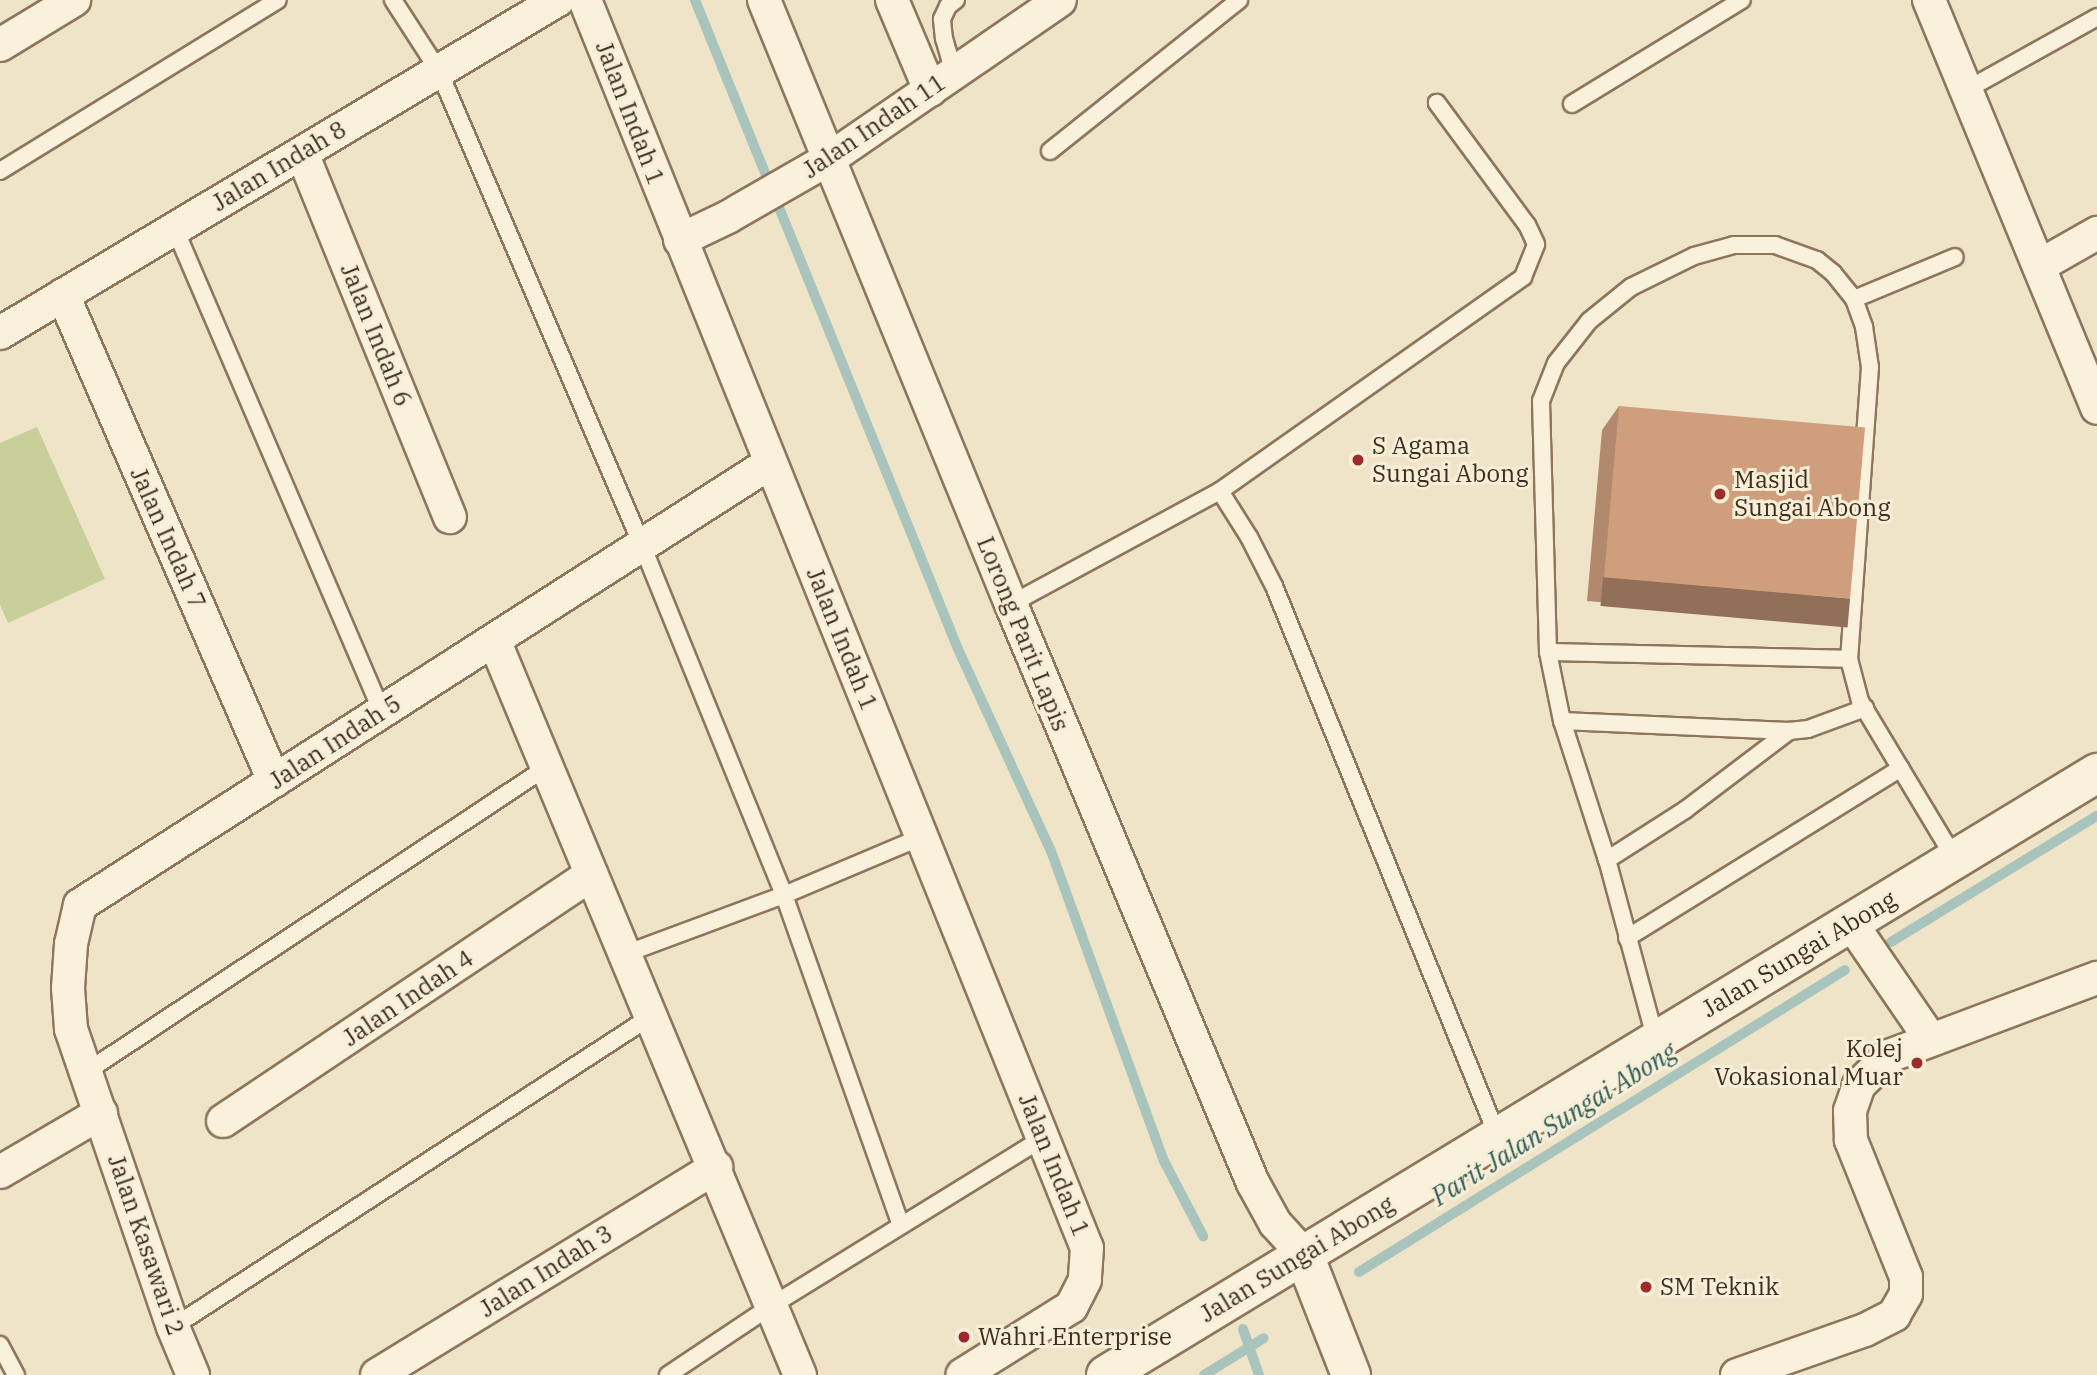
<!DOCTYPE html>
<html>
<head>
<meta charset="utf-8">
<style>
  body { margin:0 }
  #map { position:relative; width:2097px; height:1375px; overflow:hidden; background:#f0e4c8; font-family:"IBM Plex Serif",serif }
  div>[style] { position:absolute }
  .green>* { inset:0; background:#c9cf9b }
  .stream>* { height:10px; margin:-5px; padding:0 5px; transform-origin:5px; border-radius:5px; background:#a9c4bc }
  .roads { filter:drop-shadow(2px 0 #8d765c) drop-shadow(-2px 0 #8d765c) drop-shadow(0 2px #8d765c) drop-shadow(0 -2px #8d765c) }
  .service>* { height:16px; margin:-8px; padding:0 8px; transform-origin:8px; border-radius:8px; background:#faf1dc }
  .minor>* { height:32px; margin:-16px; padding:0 16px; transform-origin:16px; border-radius:16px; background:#faf1dc }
  .tertiary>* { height:38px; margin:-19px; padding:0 19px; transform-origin:19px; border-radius:19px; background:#faf1dc }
  .wall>* { inset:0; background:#b2896c }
  .shaded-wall>* { inset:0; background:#916f58; transform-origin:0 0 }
  .building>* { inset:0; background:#cf9f7d; transform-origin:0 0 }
  .dots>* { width:19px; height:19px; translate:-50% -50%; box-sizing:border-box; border:4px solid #f7eed8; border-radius:50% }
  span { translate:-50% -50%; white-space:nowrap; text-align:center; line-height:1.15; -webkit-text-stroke:6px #f7eed8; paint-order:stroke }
  .street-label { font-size:24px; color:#3d2e20 }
  .poi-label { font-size:24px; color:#3d2e20 }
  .left { translate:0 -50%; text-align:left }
  .right { translate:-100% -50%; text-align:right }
  .water-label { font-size:26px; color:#2f5d5a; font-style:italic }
</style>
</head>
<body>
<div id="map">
  <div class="green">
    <div style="clip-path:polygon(37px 427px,105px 579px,8px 623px,0 605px,0 443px)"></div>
  </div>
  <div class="stream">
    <div style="left:695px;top:0;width:700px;rotate:67.94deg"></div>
    <div style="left:958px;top:649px;width:222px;rotate:65.3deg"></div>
    <div style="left:1051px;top:851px;width:330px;rotate:70deg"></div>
    <div style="left:1164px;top:1161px;width:85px;rotate:62.5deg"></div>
    <div style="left:1891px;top:942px;width:241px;rotate:-31.5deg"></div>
    <div style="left:1359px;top:1272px;width:572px;rotate:-31.86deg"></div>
    <div style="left:1243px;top:1329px;width:49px;rotate:70.8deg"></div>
    <div style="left:1204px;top:1375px;width:70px;rotate:-31.7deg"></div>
  </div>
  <div class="roads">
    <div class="service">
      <div style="left:393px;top:0;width:85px;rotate:57.1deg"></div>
      <div style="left:439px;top:71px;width:516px;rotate:66.82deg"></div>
      <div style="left:642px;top:545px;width:378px;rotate:67.9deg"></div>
      <div style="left:784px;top:895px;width:350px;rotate:70.5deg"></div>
      <div style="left:954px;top:73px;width:35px;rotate:-106deg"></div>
      <div style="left:944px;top:39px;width:20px;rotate:-96deg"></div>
      <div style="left:942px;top:19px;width:14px;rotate:-65deg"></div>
      <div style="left:948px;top:6px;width:10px;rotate:-37deg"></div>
      <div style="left:1966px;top:90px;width:150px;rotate:-29.1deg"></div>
      <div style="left:1572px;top:104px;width:199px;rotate:-31.5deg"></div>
      <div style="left:1050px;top:151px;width:242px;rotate:-38.6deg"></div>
      <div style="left:0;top:171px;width:326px;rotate:-31.6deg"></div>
      <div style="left:175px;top:229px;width:525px;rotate:66.8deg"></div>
      <div style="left:1854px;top:299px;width:109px;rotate:-22.6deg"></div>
      <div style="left:1220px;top:491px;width:371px;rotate:-35.2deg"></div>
      <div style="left:1523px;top:277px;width:35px;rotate:-68deg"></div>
      <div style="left:1536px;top:244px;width:21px;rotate:-115deg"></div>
      <div style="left:1527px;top:225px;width:152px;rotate:-126.4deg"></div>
      <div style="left:1011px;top:604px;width:238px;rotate:-28.4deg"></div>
      <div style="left:1220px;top:491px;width:54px;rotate:57.8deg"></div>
      <div style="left:1249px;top:537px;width:55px;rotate:63deg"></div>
      <div style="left:1274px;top:586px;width:595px;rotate:67.88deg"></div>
      <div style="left:1548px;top:652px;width:301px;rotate:1.3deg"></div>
      <div style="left:1562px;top:721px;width:227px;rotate:2.5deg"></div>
      <div style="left:1789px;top:731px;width:19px;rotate:-6deg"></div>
      <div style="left:1808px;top:729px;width:61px;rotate:-20.2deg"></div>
      <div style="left:1607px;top:860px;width:93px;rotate:-32.7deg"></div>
      <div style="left:1685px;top:810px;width:131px;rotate:-37.2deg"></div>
      <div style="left:1627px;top:938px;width:322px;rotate:-31.8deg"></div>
      <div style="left:625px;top:954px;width:170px;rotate:-20.4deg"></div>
      <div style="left:784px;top:895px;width:149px;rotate:-22.9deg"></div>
      <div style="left:1656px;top:1041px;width:188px;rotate:-105.1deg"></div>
      <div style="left:1607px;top:860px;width:146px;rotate:-107.9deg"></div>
      <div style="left:1562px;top:721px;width:70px;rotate:-101.5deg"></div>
      <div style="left:1548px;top:652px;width:251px;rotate:-91.6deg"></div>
      <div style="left:1541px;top:401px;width:41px;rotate:-68.5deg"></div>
      <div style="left:1556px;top:363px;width:53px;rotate:-51.8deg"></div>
      <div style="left:1589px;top:321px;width:54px;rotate:-39deg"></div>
      <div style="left:1631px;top:287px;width:70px;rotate:-26.2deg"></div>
      <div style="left:1694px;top:256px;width:41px;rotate:-15.4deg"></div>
      <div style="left:1734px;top:245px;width:41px"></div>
      <div style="left:1775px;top:245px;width:45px;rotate:19.7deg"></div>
      <div style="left:1817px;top:260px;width:21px;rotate:39deg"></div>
      <div style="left:1833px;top:273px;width:33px;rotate:51deg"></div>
      <div style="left:1854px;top:299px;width:30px;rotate:70deg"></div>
      <div style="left:1864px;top:327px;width:40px;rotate:81.5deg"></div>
      <div style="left:1870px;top:367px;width:293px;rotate:94.1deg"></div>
      <div style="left:1849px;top:659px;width:43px;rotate:75.3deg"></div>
      <div style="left:1860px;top:701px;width:184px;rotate:59deg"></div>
      <div style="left:86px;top:1072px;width:553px;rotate:-33.49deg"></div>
      <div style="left:173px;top:1327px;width:569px;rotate:-33.02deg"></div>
      <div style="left:0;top:1345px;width:34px;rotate:62deg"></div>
      <div style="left:668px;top:1375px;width:124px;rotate:-33.8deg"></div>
      <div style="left:771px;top:1306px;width:320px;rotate:-31.7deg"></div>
    </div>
    <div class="minor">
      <div style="left:585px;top:0;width:1345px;rotate:68.09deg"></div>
      <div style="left:1087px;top:1248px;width:32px;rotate:94deg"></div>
      <div style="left:1085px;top:1280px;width:30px;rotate:117deg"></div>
      <div style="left:1071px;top:1307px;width:128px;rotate:148deg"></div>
      <div style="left:764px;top:0;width:653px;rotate:67.76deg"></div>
      <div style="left:1011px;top:604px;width:628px;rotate:67.32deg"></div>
      <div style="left:1253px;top:1183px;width:46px;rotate:61.2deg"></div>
      <div style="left:1275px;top:1223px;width:43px;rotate:47.8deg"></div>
      <div style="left:892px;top:0;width:98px;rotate:67.1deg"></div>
      <div style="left:1929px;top:0;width:441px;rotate:67.6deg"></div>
      <div style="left:0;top:45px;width:87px;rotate:-31.3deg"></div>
      <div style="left:302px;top:153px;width:393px;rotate:67.9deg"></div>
      <div style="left:680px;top:240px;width:53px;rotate:-25.6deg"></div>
      <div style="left:728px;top:217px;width:116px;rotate:-29.9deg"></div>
      <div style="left:829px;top:159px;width:280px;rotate:-34.5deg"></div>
      <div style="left:2039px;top:266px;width:67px;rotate:-29.6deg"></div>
      <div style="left:63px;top:295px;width:530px;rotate:66.53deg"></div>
      <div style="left:0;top:333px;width:650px;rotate:-30.83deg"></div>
      <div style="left:494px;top:640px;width:796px;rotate:67.4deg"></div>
      <div style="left:1851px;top:923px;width:142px;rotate:55.6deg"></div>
      <div style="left:223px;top:1121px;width:443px;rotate:-33.8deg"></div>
      <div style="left:0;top:1172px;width:117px;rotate:-30.3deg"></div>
      <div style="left:193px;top:1375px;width:52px;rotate:-112.6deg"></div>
      <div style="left:173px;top:1327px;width:315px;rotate:-108.9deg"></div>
      <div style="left:71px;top:1029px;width:41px;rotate:-94.2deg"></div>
      <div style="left:68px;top:988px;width:44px;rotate:-86.1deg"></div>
      <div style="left:71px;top:944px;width:40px;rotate:-77deg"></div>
      <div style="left:80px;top:905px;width:819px;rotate:-32.64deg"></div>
      <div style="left:377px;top:1375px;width:398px;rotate:-31.5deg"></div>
      <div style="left:1737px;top:1375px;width:136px;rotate:-19.4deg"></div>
      <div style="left:1865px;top:1330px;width:33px;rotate:-27deg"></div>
      <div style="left:1894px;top:1315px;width:24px;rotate:-60deg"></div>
      <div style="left:1906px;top:1294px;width:17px;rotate:-90deg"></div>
      <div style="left:1906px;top:1277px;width:148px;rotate:-111.9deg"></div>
      <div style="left:1851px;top:1140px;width:29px;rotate:-92deg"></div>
      <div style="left:1850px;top:1111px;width:28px;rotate:-71deg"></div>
      <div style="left:1859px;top:1085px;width:42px;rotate:-44deg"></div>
      <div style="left:1889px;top:1056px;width:222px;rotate:-20.6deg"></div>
    </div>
    <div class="tertiary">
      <div style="left:1304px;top:1255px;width:129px;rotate:68.6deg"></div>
      <div style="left:1106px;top:1375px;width:1160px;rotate:-31.28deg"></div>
    </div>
  </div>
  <div class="wall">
    <div style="clip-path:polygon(1619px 406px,1833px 622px,1587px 601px,1602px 430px)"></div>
  </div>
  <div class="shaded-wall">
    <div style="left:1603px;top:577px;width:248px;height:29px;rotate:5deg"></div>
  </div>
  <div class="building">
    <div style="left:1619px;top:406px;width:247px;height:172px;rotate:5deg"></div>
  </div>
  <div class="dots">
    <div style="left:1358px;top:460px;background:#9e2a2b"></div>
    <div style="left:1720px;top:494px;background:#9e2a2b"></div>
    <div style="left:1917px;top:1063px;background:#9e2a2b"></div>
    <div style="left:1646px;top:1287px;background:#9e2a2b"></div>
    <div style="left:964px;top:1337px;background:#9e2a2b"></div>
  </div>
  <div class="street-label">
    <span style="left:630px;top:113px;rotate:69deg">Jalan Indah 1</span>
    <span style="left:874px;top:126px;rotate:-34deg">Jalan Indah 11</span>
    <span style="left:279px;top:166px;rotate:-31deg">Jalan Indah 8</span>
    <span style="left:376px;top:335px;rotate:68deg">Jalan Indah 6</span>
    <span style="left:168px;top:538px;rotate:66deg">Jalan Indah 7</span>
    <span style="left:1023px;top:634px;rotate:68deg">Lorong Parit Lapis</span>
    <span style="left:842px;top:639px;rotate:68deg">Jalan Indah 1</span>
    <span style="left:335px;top:742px;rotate:-33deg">Jalan Indah 5</span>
    <span style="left:1799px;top:954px;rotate:-31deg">Jalan Sungai Abong</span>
    <span style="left:408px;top:998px;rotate:-34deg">Jalan Indah 4</span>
    <span style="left:1054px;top:1165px;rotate:68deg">Jalan Indah 1</span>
    <span style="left:146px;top:1245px;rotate:71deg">Jalan Kasawari 2</span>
    <span style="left:1297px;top:1259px;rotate:-31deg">Jalan Sungai Abong</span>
    <span style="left:546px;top:1271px;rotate:-32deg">Jalan Indah 3</span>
  </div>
  <div class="poi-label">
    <span class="left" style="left:1372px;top:460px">S Agama<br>Sungai Abong</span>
    <span class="left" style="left:1734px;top:494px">Masjid<br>Sungai Abong</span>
    <span class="right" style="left:1903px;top:1063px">Kolej<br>Vokasional Muar</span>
    <span class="left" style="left:1660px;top:1287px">SM Teknik</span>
    <span class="left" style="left:978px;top:1337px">Wahri Enterprise</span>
  </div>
  <div class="water-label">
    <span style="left:1554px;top:1124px;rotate:-32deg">Parit Jalan Sungai Abong</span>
  </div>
</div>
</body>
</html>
